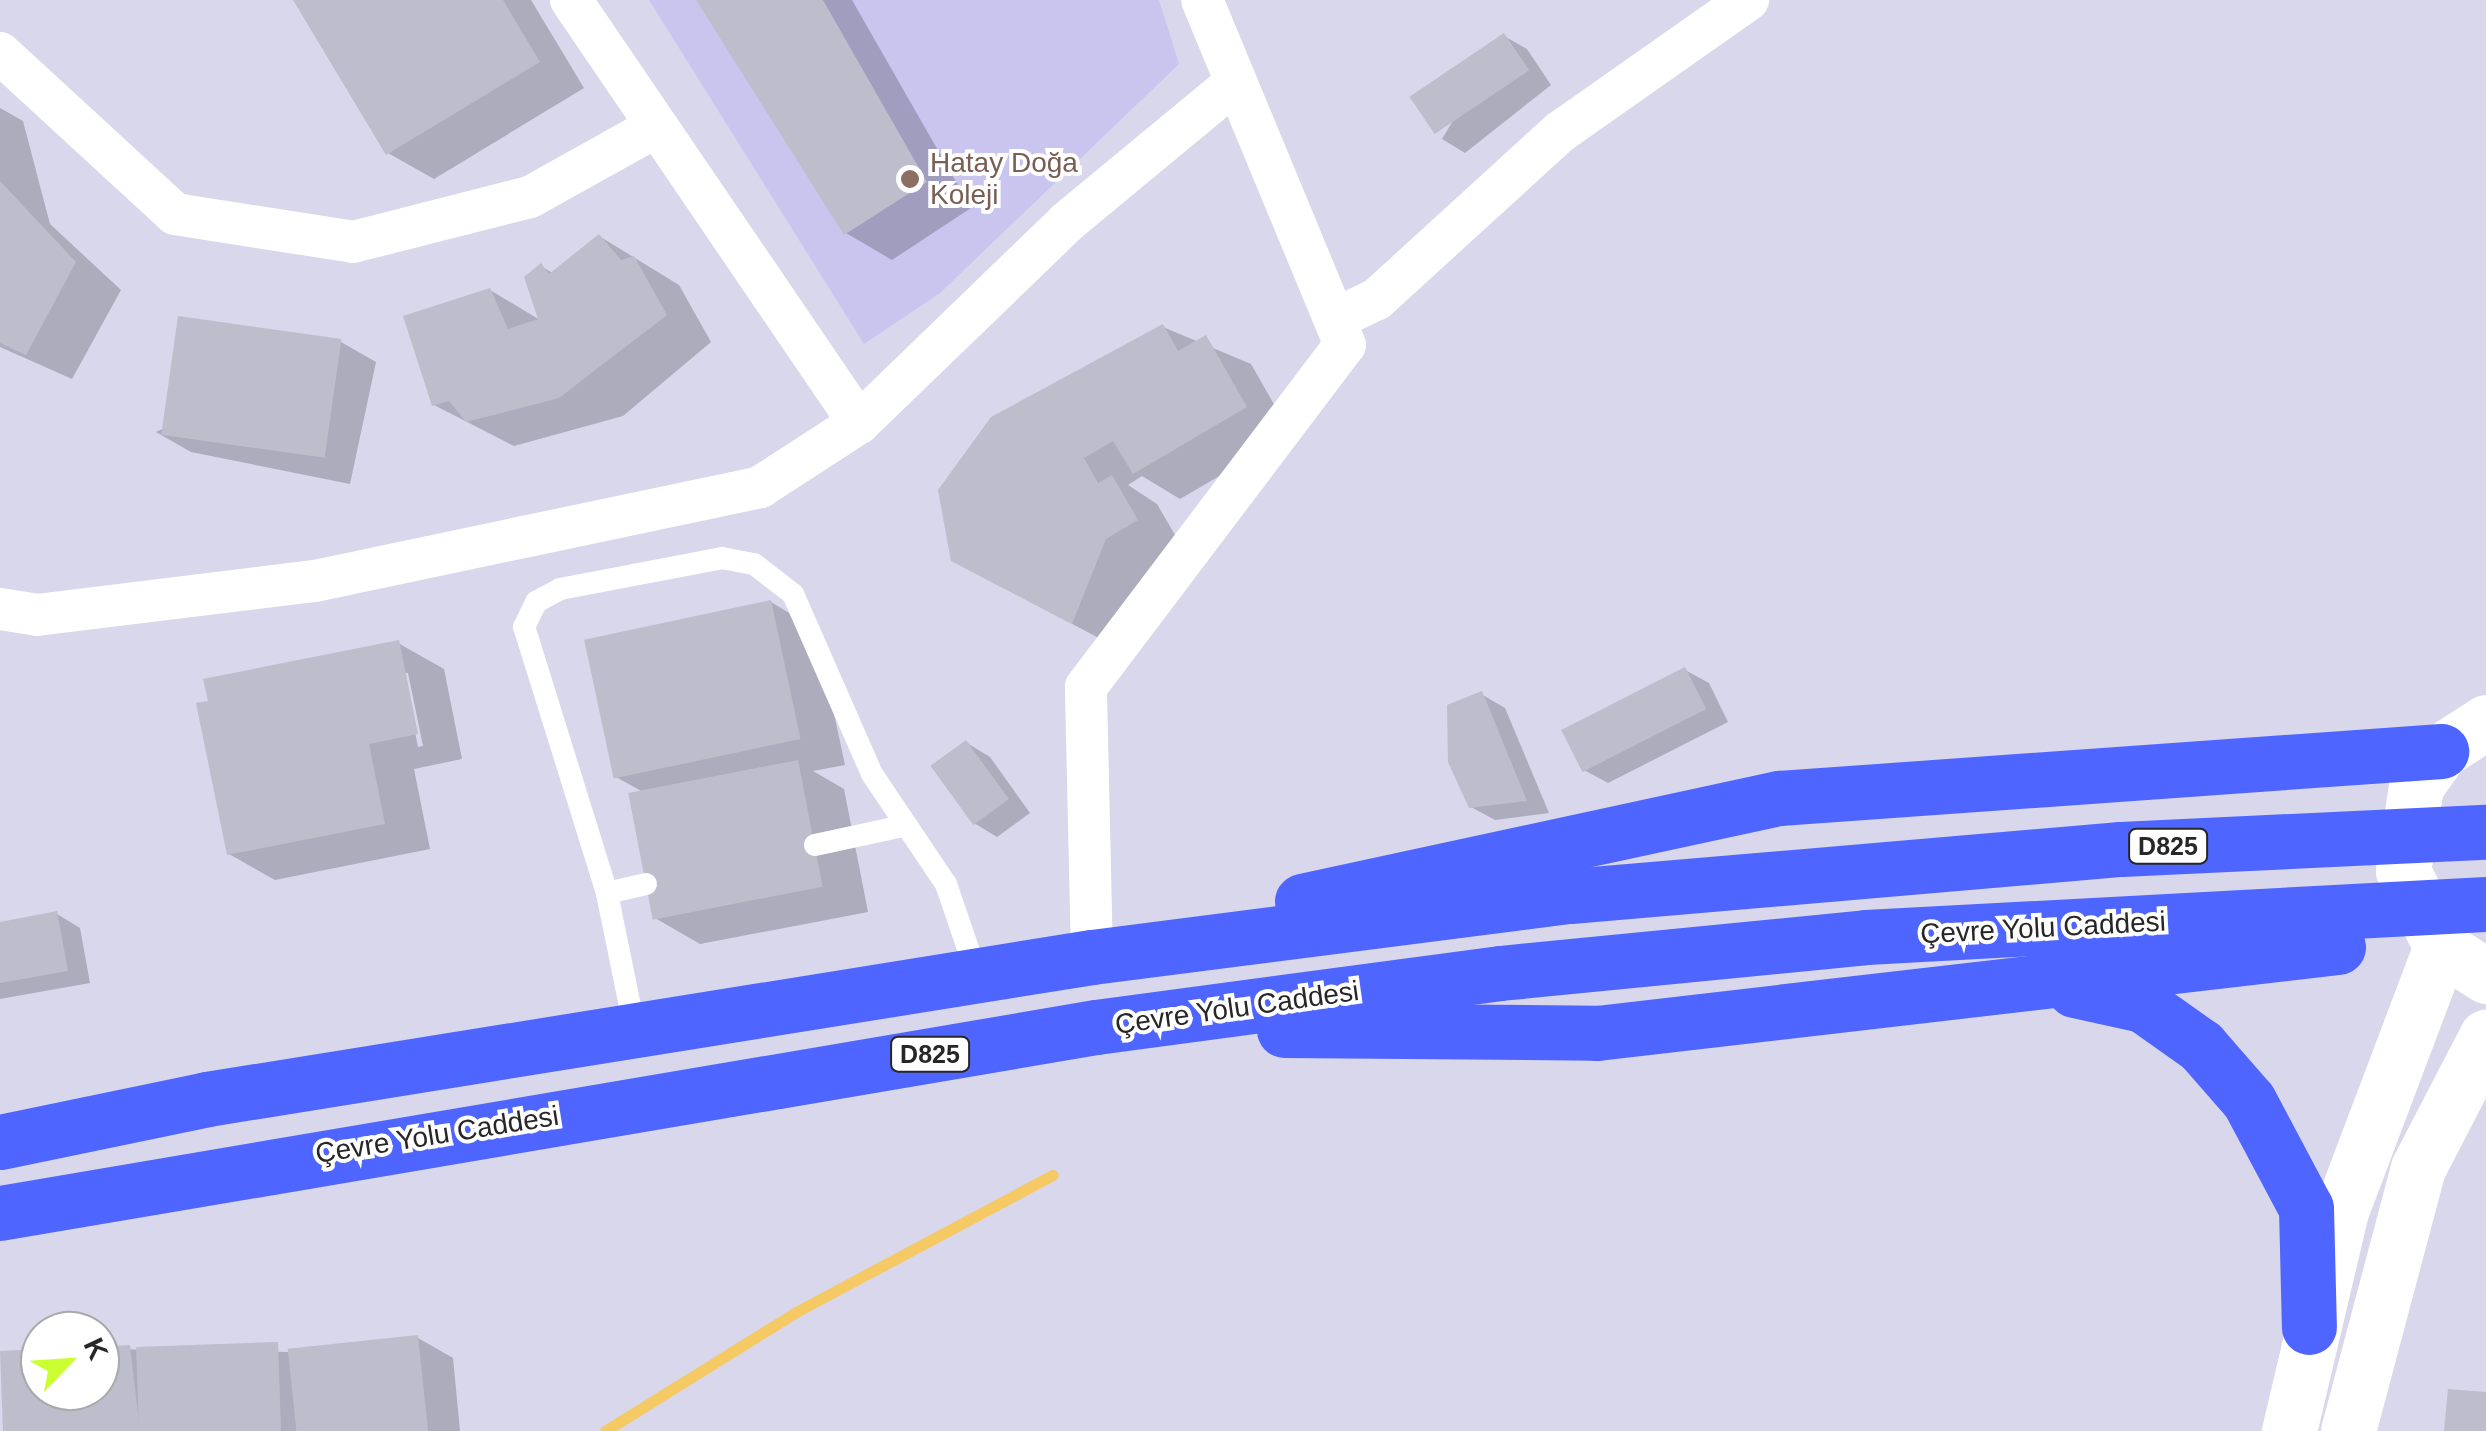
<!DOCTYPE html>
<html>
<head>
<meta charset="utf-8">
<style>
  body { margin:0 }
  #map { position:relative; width:2486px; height:1431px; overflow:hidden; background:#d8d7eb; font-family:Arial,sans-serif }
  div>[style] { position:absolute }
  .education>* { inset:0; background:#cac5ee }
  .shadow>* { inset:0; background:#0003 }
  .stream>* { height:11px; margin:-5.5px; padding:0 5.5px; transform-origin:5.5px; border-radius:5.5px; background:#f5c963 }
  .building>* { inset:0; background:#bdbdcc; transform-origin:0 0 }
  .lane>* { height:22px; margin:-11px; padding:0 11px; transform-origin:11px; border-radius:11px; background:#fff }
  .street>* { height:42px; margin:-21px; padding:0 21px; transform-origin:21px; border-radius:21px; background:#fff }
  .secondary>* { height:55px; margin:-27.5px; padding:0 27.5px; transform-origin:27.5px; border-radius:27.5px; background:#fff }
  .highway>* { height:55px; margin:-27.5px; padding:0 27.5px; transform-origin:27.5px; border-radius:27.5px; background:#4f65ff }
  .dots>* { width:28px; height:28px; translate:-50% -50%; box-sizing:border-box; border:5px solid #fff; border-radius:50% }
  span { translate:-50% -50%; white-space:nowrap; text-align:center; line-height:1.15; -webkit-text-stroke:8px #fff; paint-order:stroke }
  .shield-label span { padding:2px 8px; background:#fff; border:2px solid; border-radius:8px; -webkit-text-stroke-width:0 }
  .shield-label { font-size:25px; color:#272727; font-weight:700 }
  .education-label { font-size:28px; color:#785e54 }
  .left { translate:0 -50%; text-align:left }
  .street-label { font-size:28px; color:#272727 }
  .north { position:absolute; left:20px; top:1311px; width:100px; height:100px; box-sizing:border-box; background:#fff; border:2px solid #a9a9a9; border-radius:50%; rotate:65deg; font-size:28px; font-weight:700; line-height:40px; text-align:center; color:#272727 }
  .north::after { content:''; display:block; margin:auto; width:35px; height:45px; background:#cbff31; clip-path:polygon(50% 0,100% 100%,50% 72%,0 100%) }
</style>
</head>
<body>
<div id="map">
  <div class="education">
    <div style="clip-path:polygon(649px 0,1159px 0,1179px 64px,940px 293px,864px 344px)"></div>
  </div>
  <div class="shadow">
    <div style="clip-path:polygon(296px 0,531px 0,584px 88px,434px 179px,388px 153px)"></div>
    <div style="clip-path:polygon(699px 0,852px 0,971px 208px,892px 260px,846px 233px)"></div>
    <div style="clip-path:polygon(1504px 36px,1527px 49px,1551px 85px,1465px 153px,1442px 139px)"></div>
    <div style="clip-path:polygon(0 108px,23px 121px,50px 224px,121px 290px,72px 379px,0 347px)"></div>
    <div style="clip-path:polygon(599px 236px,679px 285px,711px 342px,623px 416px,514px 446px,434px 405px,490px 290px,540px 320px,541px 266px,554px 274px)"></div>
    <div style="clip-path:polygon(1163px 327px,1251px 364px,1291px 434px,1180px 499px,1142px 476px,1128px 485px,1157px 504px,1182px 547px,1152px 565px,1118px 648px,1000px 586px)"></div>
    <div style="clip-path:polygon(341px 342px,376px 362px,350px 484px,191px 452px,156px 432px)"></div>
    <div style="clip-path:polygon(771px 602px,816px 629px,845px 765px,813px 771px,844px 789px,868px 912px,700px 944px,655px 918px,643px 792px,616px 777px)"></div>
    <div style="clip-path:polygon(evenodd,398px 643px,444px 669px,462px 759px,414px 769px,430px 849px,275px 880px,229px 854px,398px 643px,403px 673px,408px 673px,423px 746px,418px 747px,403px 673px)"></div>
    <div style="clip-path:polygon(1685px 670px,1709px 683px,1728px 722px,1608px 783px,1584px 770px)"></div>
    <div style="clip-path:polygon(1481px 694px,1505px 708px,1549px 813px,1495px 820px,1471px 807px)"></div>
    <div style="clip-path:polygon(967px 743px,990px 757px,1030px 813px,997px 837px,974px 823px)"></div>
    <div style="clip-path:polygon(57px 914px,80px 928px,90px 983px,0 999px,0 924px)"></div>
    <div style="clip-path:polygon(418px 1338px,453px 1358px,460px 1431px,6px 1431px,40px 1352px,40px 1391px,100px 1391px,100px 1349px,290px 1352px)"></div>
  </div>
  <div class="stream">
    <div style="left:605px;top:1431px;width:225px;rotate:-31.9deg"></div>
    <div style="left:796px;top:1312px;width:291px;rotate:-28.1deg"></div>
  </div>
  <div class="building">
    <div style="clip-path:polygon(293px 0,503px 0,540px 62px,386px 155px)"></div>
    <div style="clip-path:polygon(696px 0,823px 0,927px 182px,844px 235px)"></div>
    <div style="left:1504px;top:33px;width:45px;height:114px;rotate:56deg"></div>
    <div style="clip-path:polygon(0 181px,76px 262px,26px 355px,0 343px)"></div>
    <div style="clip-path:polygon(599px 234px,621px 260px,634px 256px,667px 315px,559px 398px,466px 422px,449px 401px,432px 406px,403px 316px,490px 288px,508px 329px,538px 319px,524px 277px,541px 263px,549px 274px)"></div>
    <div style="left:178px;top:316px;width:165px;height:120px;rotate:8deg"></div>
    <div style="clip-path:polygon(1163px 324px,1178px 351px,1206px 335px,1247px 407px,1133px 474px,1113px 441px,1084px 458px,1098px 483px,1112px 475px,1138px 520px,1106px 539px,1072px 624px,951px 561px,938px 490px,991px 417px)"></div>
    <div style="left:771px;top:600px;width:142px;height:191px;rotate:78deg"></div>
    <div style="clip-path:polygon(399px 640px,418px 734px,369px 744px,385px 824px,227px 855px,196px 703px,208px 701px,203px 679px)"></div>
    <div style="left:1685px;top:667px;width:47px;height:139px;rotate:63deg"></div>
    <div style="clip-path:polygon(1482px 691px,1527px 801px,1469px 808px,1448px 762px,1447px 705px)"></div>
    <div style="left:966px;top:740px;width:73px;height:44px;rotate:54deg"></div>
    <div style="left:798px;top:760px;width:129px;height:173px;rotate:79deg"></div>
    <div style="clip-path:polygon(57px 911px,68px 971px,0 983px,0 922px)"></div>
    <div style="left:418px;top:1335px;width:97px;height:131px;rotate:84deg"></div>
    <div style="left:278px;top:1342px;width:89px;height:142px;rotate:88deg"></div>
    <div style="clip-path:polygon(130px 1345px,140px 1431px,3px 1431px,0 1351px,40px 1349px,40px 1391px,100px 1391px,100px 1347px)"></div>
    <div style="clip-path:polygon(2448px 1389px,2486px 1392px,2486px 1431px,2444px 1431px)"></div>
  </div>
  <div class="lane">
    <div style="left:815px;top:845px;width:90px;rotate:-12.2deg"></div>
    <div style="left:607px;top:893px;width:40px;rotate:-13deg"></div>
    <div style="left:635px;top:1031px;width:141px;rotate:-101.5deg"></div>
    <div style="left:607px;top:893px;width:279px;rotate:-107.3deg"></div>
    <div style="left:524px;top:627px;width:28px;rotate:-64deg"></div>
    <div style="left:536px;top:602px;width:27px;rotate:-28deg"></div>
    <div style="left:560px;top:589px;width:165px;rotate:-10.8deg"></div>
    <div style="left:722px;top:558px;width:33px;rotate:11deg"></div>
    <div style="left:754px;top:564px;width:49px;rotate:37.6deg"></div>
    <div style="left:793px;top:594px;width:197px;rotate:66.3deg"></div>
    <div style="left:872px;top:774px;width:133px;rotate:56.1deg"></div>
    <div style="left:946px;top:884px;width:96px;rotate:71.2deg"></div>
  </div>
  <div class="street">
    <div style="left:571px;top:0;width:512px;rotate:55.75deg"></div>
    <div style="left:0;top:53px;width:238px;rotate:42.6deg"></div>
    <div style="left:175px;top:214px;width:180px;rotate:8.9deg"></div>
    <div style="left:353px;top:242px;width:183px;rotate:-14.3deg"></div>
    <div style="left:530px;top:197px;width:142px;rotate:-29.1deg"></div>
    <div style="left:1335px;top:319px;width:47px;rotate:-25.5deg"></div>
    <div style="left:1377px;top:299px;width:248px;rotate:-42.4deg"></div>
    <div style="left:1560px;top:132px;width:230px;rotate:-35.1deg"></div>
    <div style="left:0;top:609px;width:37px;rotate:9deg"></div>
    <div style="left:37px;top:615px;width:280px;rotate:-7deg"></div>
    <div style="left:315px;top:581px;width:455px;rotate:-11.9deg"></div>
    <div style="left:760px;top:487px;width:118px;rotate:-32.9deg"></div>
    <div style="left:859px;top:423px;width:289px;rotate:-44deg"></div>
    <div style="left:1067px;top:222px;width:219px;rotate:-39.6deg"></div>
    <div style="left:1092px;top:957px;width:270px;rotate:-91.3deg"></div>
    <div style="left:1086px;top:687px;width:429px;rotate:-52.9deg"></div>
    <div style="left:1345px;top:345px;width:373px;rotate:-112.5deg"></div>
  </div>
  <div class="secondary">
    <div style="left:2486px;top:722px;width:54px;rotate:147.2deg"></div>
    <div style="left:2441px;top:751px;width:43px;rotate:125.5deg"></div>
    <div style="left:2416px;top:786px;width:86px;rotate:98.7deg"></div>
    <div style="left:2403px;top:871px;width:85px;rotate:63.4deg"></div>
    <div style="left:2441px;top:947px;width:54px;rotate:32.8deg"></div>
    <div style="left:2289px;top:1431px;width:226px;rotate:-76.7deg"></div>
    <div style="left:2341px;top:1211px;width:282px;rotate:-69.3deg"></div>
    <div style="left:2348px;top:1431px;width:272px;rotate:-75.1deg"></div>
    <div style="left:2418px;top:1168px;width:148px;rotate:-62.6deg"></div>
  </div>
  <div class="highway">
    <div style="left:1302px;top:901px;width:488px;rotate:-12.2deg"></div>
    <div style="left:1779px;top:798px;width:664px;rotate:-4.06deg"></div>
    <div style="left:2074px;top:990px;width:71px;rotate:12.3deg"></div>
    <div style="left:2143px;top:1005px;width:71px;rotate:35.3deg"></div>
    <div style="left:2201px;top:1046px;width:73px;rotate:48.9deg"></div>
    <div style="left:2249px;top:1101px;width:121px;rotate:62deg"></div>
    <div style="left:2306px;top:1208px;width:119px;rotate:88.6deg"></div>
    <div style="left:1284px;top:1030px;width:313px;rotate:0.5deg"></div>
    <div style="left:1597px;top:1033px;width:746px;rotate:-6.62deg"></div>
    <div style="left:0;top:1142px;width:211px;rotate:-11.7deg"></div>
    <div style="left:207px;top:1099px;width:896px;rotate:-9.12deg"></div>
    <div style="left:1092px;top:957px;width:482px;rotate:-7.3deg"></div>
    <div style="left:1570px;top:896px;width:553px;rotate:-4.88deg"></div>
    <div style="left:2121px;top:849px;width:365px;rotate:-2.7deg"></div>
    <div style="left:0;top:1213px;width:1112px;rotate:-9.63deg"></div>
    <div style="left:1096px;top:1027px;width:408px;rotate:-7.6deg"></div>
    <div style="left:1500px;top:973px;width:368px;rotate:-5.6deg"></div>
    <div style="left:1866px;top:937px;width:621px;rotate:-3.05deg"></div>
  </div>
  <div class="dots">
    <div style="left:910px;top:179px;background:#8d6e63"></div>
  </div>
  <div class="shield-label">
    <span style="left:2168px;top:846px">D825</span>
    <span style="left:930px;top:1054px">D825</span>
  </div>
  <div class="education-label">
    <span class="left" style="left:930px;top:179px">Hatay Doğa<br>Koleji</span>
  </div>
  <div class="street-label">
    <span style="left:2043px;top:928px;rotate:-3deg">Çevre Yolu Caddesi</span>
    <span style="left:1237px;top:1008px;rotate:-8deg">Çevre Yolu Caddesi</span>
    <span style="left:437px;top:1135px;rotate:-9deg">Çevre Yolu Caddesi</span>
  </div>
  <div class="north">K</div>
</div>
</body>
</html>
